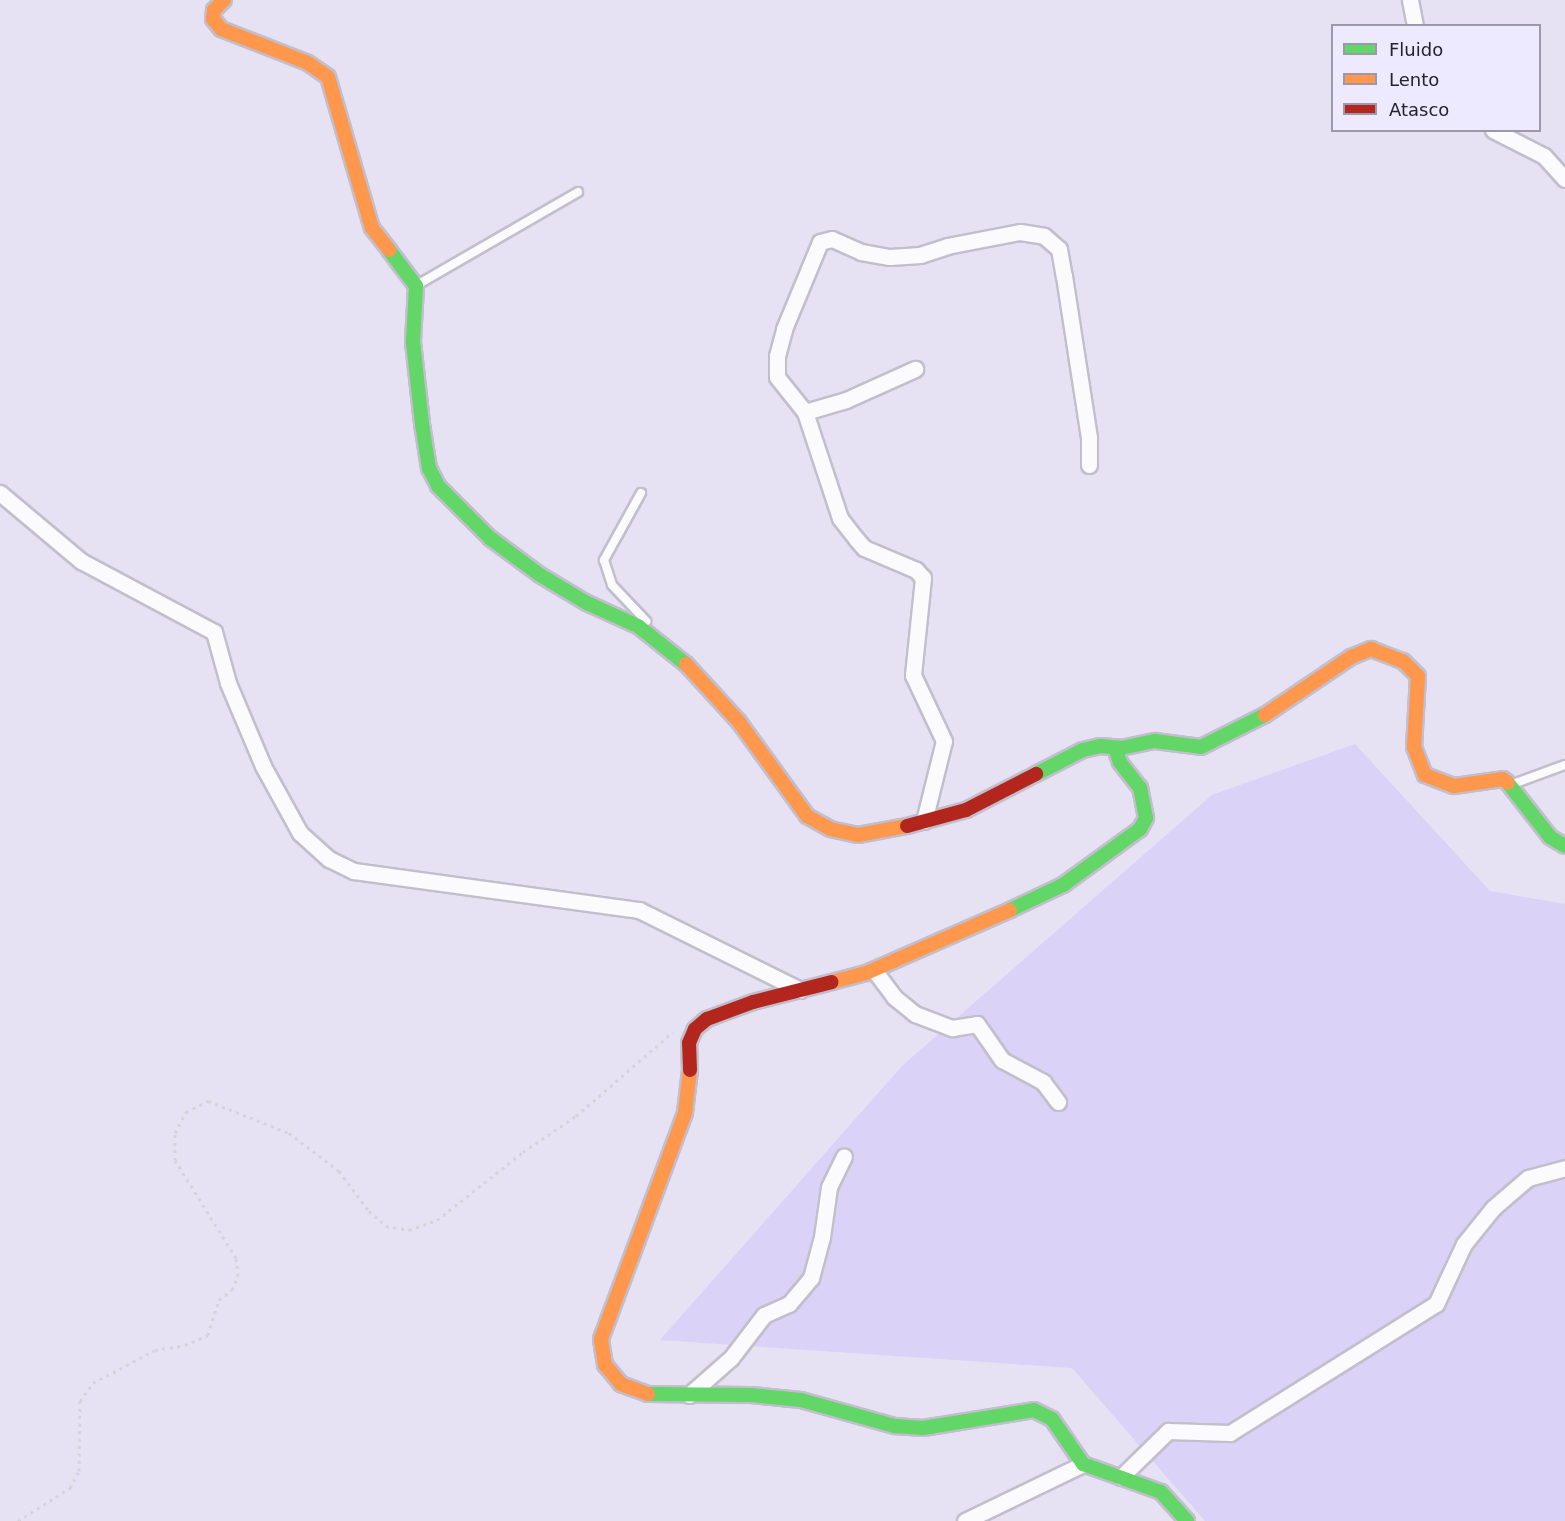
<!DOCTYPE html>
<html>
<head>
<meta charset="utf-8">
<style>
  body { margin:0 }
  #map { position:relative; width:1565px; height:1521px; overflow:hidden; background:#e6e2f4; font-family:"DejaVu Sans",sans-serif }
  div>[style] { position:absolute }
  .green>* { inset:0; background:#dad2f7 }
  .path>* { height:3px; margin-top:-1.5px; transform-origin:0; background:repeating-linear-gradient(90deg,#d5d4da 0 3px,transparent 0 7.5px) }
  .roads { filter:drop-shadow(2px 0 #c2bfcd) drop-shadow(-2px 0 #c2bfcd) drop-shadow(0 2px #c2bfcd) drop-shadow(0 -2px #c2bfcd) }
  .lane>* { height:8px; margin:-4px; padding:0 4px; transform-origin:4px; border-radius:4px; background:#fbfbfd }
  .street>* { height:15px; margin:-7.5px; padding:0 7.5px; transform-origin:7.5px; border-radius:7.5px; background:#fbfbfd }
  .fast>* { height:14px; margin:-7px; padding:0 7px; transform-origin:7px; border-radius:7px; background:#63d668 }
  .slow>* { height:14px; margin:-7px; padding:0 7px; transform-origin:7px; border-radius:7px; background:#ff974d }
  .jam>* { height:14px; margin:-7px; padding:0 7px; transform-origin:7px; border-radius:7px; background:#b3261e }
  span { translate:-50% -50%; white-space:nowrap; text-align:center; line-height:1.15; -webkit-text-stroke:5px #ede9fe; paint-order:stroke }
  .legend { position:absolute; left:1331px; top:24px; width:210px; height:108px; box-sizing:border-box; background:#ede9fe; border:2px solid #9d99ab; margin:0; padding:8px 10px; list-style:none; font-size:18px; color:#25222f }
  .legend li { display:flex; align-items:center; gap:12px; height:30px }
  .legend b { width:30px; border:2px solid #9d99ab }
</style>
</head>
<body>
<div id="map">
  <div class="green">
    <div style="clip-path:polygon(1355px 744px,1490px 891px,1565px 904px,1565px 1521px,1205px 1521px,1072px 1368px,660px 1340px,902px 1066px,1212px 795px)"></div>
  </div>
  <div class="path">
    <div style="left:18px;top:1521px;width:62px;rotate:-32.4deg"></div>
    <div style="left:70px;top:1488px;width:19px;rotate:-62deg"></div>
    <div style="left:79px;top:1471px;width:70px;rotate:-89.2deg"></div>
    <div style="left:80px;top:1401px;width:22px;rotate:-54deg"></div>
    <div style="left:93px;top:1383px;width:70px;rotate:-28deg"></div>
    <div style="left:155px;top:1350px;width:30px;rotate:-9deg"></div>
    <div style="left:185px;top:1345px;width:25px;rotate:-23deg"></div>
    <div style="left:208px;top:1335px;width:37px;rotate:-73deg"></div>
    <div style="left:219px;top:1300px;width:16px;rotate:-38deg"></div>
    <div style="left:232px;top:1290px;width:15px;rotate:-67deg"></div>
    <div style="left:238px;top:1276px;width:18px;rotate:-96deg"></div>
    <div style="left:236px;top:1258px;width:115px;rotate:-121.9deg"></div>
    <div style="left:175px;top:1160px;width:27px;rotate:-90deg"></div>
    <div style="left:175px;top:1133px;width:24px;rotate:-62deg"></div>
    <div style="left:186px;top:1112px;width:25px;rotate:-27deg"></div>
    <div style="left:208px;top:1101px;width:87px;rotate:21.6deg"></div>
    <div style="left:289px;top:1133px;width:63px;rotate:37.2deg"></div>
    <div style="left:339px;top:1171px;width:50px;rotate:53.1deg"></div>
    <div style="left:369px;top:1211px;width:23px;rotate:41deg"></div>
    <div style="left:386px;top:1226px;width:23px;rotate:10deg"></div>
    <div style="left:409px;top:1230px;width:30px;rotate:-20deg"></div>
    <div style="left:437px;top:1220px;width:110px;rotate:-38.3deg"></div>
    <div style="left:523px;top:1152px;width:64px;rotate:-34.2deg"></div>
    <div style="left:576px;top:1116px;width:128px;rotate:-40.9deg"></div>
  </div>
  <div class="roads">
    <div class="lane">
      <div style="left:417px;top:285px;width:186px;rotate:-30deg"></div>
      <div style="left:641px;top:493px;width:77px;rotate:118.9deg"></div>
      <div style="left:604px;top:560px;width:26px;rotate:72deg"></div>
      <div style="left:612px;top:585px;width:50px;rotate:46.6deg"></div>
      <div style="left:1513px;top:784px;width:55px;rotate:-20.1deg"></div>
    </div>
    <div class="street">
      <div style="left:1410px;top:0;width:26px;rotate:79deg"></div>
      <div style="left:1493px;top:130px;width:57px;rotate:27deg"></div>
      <div style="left:1544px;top:156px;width:31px;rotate:48deg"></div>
      <div style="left:805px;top:412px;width:43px;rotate:-16.3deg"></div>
      <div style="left:846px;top:400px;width:76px;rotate:-24.2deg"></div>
      <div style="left:0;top:493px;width:106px;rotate:40deg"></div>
      <div style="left:81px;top:561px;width:151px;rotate:28.1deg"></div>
      <div style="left:214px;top:632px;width:53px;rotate:74.6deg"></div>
      <div style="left:228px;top:683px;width:90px;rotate:67.1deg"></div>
      <div style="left:263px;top:766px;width:77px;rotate:61.1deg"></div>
      <div style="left:300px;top:833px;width:39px;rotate:42deg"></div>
      <div style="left:329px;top:859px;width:28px;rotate:26deg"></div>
      <div style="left:354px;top:871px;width:288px;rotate:7.8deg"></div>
      <div style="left:639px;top:910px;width:180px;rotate:26.4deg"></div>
      <div style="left:924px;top:821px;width:82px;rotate:-76deg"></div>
      <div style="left:944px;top:741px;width:73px;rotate:-115.2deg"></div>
      <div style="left:913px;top:675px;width:98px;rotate:-84.1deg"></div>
      <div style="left:923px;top:578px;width:11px;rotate:-131deg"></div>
      <div style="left:916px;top:570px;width:56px;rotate:-157.1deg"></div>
      <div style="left:864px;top:548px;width:11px;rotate:-131deg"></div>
      <div style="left:857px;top:540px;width:28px;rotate:-128deg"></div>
      <div style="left:840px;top:518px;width:112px;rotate:-108.3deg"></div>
      <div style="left:805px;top:412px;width:45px;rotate:-128.7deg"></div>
      <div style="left:777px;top:377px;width:21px;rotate:-90deg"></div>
      <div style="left:777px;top:356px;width:28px;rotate:-75deg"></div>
      <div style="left:784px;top:329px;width:94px;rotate:-67.5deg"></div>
      <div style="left:820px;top:242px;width:12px;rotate:-14deg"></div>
      <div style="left:832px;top:239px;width:32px;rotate:24deg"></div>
      <div style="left:861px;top:252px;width:29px;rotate:10deg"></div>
      <div style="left:890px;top:257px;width:30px;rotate:-4deg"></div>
      <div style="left:920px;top:255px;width:28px;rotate:-18deg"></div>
      <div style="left:947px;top:246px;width:74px;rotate:-10.9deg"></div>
      <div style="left:1020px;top:232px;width:24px;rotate:9deg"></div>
      <div style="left:1044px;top:236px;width:20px;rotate:41deg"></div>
      <div style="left:1059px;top:249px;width:27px;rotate:80deg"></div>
      <div style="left:1064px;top:276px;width:164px;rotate:81.2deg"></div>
      <div style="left:1089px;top:438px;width:27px;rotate:90deg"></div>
      <div style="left:874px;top:970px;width:34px;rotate:53deg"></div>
      <div style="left:894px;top:997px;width:27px;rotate:39deg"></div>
      <div style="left:915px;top:1014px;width:40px;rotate:21deg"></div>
      <div style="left:952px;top:1028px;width:25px;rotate:-9deg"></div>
      <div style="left:977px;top:1024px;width:44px;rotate:55.2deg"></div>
      <div style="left:1002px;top:1060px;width:47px;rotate:28.2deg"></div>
      <div style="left:1043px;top:1082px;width:25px;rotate:53deg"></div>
      <div style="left:689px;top:1395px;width:56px;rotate:-41.4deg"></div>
      <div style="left:731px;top:1358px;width:54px;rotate:-52.5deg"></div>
      <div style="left:764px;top:1315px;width:27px;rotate:-24deg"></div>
      <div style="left:789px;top:1304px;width:34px;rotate:-50deg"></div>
      <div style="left:811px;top:1278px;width:42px;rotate:-75deg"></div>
      <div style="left:822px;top:1237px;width:50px;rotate:-82deg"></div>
      <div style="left:829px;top:1187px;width:34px;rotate:-64deg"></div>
      <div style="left:1121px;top:1477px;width:66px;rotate:-44.4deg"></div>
      <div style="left:1168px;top:1431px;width:62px;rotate:1.8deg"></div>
      <div style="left:1230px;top:1433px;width:243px;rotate:-32.1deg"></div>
      <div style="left:1436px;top:1304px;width:66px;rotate:-65deg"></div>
      <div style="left:1464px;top:1244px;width:46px;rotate:-51.1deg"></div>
      <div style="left:1493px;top:1208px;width:46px;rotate:-40.6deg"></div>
      <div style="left:1528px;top:1178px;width:38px;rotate:-15deg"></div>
      <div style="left:965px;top:1521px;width:131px;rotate:-25.8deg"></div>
    </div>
    <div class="fast">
      <div style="left:389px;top:250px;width:45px;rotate:53.1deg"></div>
      <div style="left:416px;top:286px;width:56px;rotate:93.1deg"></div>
      <div style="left:413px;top:342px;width:82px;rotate:83.7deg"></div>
      <div style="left:422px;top:424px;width:45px;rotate:81deg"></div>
      <div style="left:429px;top:468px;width:20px;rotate:63deg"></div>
      <div style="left:438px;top:486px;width:74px;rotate:45deg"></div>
      <div style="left:490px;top:538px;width:62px;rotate:36.5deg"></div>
      <div style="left:540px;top:575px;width:55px;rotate:30.8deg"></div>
      <div style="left:587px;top:603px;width:56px;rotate:24.3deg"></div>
      <div style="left:638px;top:626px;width:61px;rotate:38.4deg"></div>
      <div style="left:1036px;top:774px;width:53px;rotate:-27.1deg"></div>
      <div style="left:1083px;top:750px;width:17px;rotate:-13deg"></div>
      <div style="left:1100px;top:746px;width:21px;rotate:5deg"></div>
      <div style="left:1508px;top:783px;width:68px;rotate:52.1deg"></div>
      <div style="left:1550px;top:837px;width:17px;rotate:31deg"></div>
      <div style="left:1010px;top:910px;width:59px;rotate:-25.3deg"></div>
      <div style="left:1063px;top:885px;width:95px;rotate:-36deg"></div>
      <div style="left:1140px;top:829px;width:13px;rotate:-61deg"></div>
      <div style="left:1146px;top:818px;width:31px;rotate:-101deg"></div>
      <div style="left:1140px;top:788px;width:33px;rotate:-128deg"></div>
      <div style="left:1120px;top:762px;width:9px;rotate:-111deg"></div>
      <div style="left:1117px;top:754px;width:7px;rotate:-56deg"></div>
      <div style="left:1121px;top:748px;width:35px;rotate:-12deg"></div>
      <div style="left:1155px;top:741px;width:46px;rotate:7.4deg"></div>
      <div style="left:1201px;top:747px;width:72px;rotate:-26.6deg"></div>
      <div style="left:648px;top:1394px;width:103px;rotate:0.6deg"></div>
      <div style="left:751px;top:1395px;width:50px;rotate:5.7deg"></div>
      <div style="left:801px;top:1400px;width:98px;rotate:15.5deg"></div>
      <div style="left:895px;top:1426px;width:28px;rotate:4deg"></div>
      <div style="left:923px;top:1428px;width:112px;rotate:-9.2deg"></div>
      <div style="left:1034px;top:1410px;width:20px;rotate:27deg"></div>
      <div style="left:1052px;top:1419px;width:55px;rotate:55.4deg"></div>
      <div style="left:1083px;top:1464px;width:83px;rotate:19.7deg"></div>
      <div style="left:1161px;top:1492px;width:39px;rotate:48deg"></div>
    </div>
    <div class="slow">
      <div style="left:224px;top:0;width:14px;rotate:135deg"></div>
      <div style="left:214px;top:10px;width:9px;rotate:96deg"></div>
      <div style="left:213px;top:19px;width:13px;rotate:51deg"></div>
      <div style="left:221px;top:29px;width:93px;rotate:21.3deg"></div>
      <div style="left:308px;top:63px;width:24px;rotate:35deg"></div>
      <div style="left:328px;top:77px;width:157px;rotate:73.8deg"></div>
      <div style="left:372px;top:228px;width:28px;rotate:52deg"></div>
      <div style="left:686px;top:664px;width:79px;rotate:47.6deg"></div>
      <div style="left:739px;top:722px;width:116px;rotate:54.1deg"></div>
      <div style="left:807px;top:816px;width:26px;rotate:29deg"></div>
      <div style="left:830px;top:829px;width:29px;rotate:12deg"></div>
      <div style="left:858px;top:835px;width:50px;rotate:-10.4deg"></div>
      <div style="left:1265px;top:715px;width:104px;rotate:-34deg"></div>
      <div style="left:1351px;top:657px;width:22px;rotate:-22deg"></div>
      <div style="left:1371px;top:649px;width:34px;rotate:21deg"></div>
      <div style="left:1403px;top:661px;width:21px;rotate:45deg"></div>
      <div style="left:1418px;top:676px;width:71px;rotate:93.2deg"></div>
      <div style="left:1414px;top:747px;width:30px;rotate:69deg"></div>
      <div style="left:1425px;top:775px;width:31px;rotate:21deg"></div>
      <div style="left:1454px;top:786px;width:49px;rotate:-8.1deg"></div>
      <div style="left:1503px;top:779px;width:6px;rotate:39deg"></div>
      <div style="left:832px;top:982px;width:35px;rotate:-15deg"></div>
      <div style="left:866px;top:973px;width:157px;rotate:-23.6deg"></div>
      <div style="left:648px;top:1394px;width:29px;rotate:-160deg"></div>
      <div style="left:621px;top:1384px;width:25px;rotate:-130deg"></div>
      <div style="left:605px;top:1365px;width:26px;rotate:-99deg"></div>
      <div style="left:601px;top:1339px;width:241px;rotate:-69.6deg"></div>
      <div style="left:685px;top:1113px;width:43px;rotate:-83.4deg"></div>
    </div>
    <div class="jam">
      <div style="left:907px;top:826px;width:61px;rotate:-15.2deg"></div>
      <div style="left:966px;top:810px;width:79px;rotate:-27.2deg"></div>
      <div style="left:690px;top:1070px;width:27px;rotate:-92deg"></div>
      <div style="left:689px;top:1043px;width:15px;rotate:-67deg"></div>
      <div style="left:695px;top:1029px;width:16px;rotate:-40deg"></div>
      <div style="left:707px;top:1019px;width:49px;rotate:-20.3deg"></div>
      <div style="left:753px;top:1002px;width:81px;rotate:-14.2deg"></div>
    </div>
  </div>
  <ul class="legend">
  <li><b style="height:8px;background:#63d668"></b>Fluido</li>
  <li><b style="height:8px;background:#ff974d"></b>Lento</li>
  <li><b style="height:8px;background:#b3261e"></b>Atasco</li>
  </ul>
</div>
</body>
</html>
